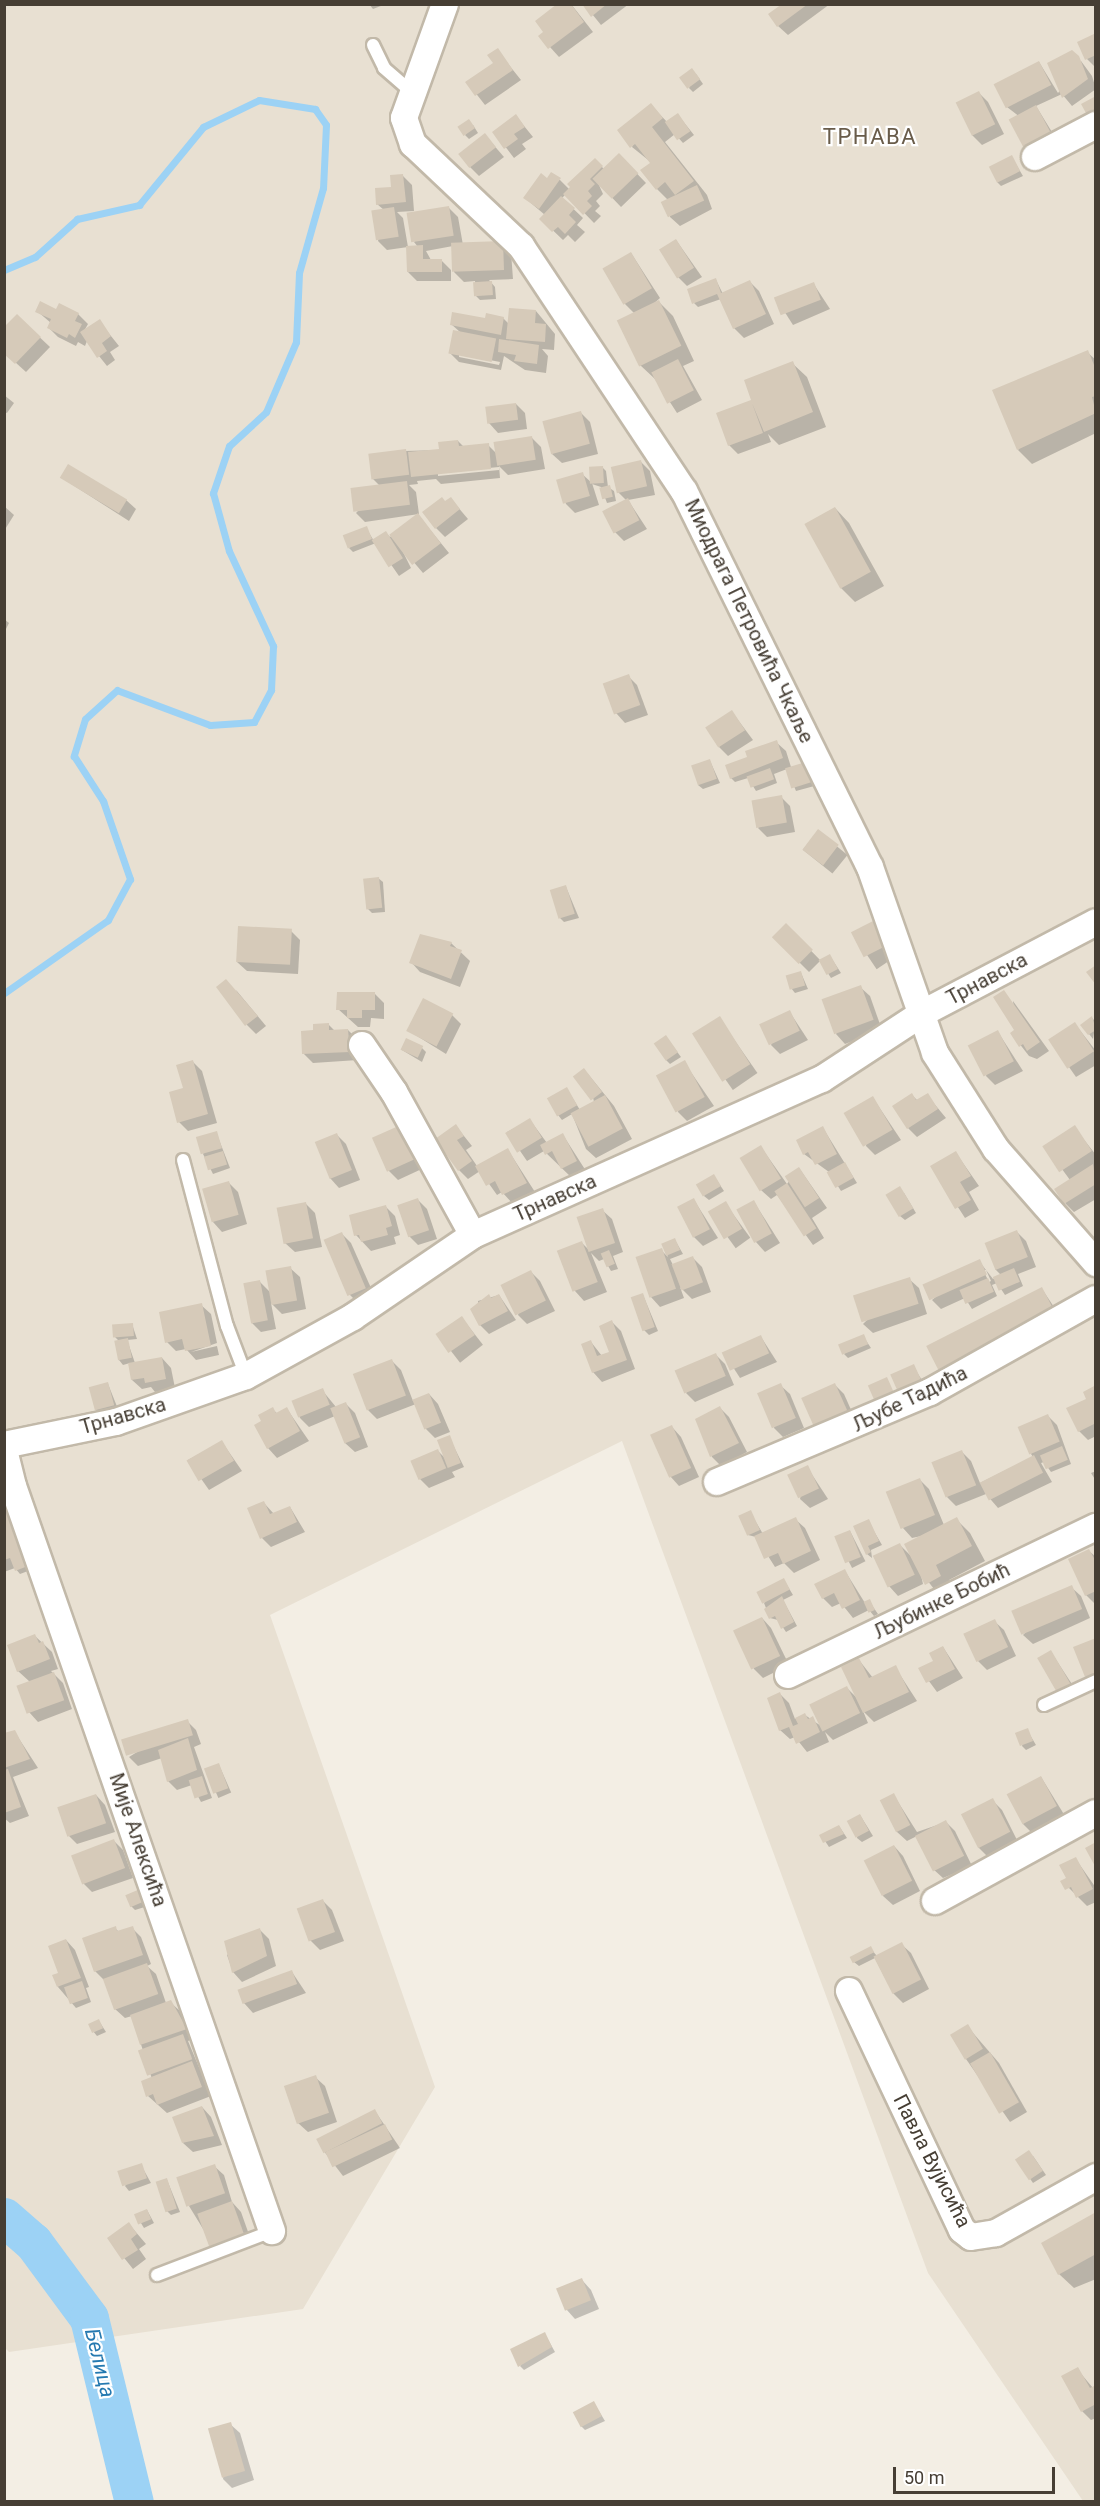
<!DOCTYPE html>
<html>
<head>
<meta charset="utf-8">
<style>
  body { margin:0 }
  #map { position:relative; width:1100px; height:2506px; overflow:hidden; background:#f3eee4; font-family:Roboto,sans-serif }
  div>[style] { position:absolute }
  .residential>* { inset:0; background:#e8e0d2 }
  .shadow>* { inset:0; background:#0003; transform-origin:0 0 }
  .stream>* { height:7px; margin:-3.5px; padding:0 3.5px; transform-origin:3.5px; border-radius:3.5px; background:#9cd2f5 }
  .river>* { height:39px; margin:-19.5px; padding:0 19.5px; transform-origin:19.5px; border-radius:19.5px; background:#9cd2f5 }
  .building>* { inset:0; background:#d6cab9; transform-origin:0 0 }
  .roads { filter:drop-shadow(2px 0 #c2b9a9) drop-shadow(-2px 0 #c2b9a9) drop-shadow(0 2px #c2b9a9) drop-shadow(0 -2px #c2b9a9) }
  .service>* { height:12px; margin:-6px; padding:0 6px; transform-origin:6px; border-radius:6px; background:#fff }
  .minor>* { height:26px; margin:-13px; padding:0 13px; transform-origin:13px; border-radius:13px; background:#fff }
  span { translate:-50% -50%; white-space:nowrap; text-align:center; line-height:1.15; -webkit-text-stroke:4.5px #fff; paint-order:stroke }
  .street-label { font-size:20px; color:#463e34 }
  .water-label { font-size:21px; color:#2579b0; font-style:italic }
  .quarter-label { font-size:22px; color:#695c4a; letter-spacing:1.5px }
  .frame { position:absolute; inset:0; border:6px solid #463e34; pointer-events:none }
  .scale { position:absolute; left:893px; top:2467px; width:162px; height:27px; box-sizing:border-box; border:3px solid #463e34; border-top:0; padding-left:8px; font-size:18px; line-height:21px; white-space:nowrap; color:#463e34; -webkit-text-stroke:4px #fff; paint-order:stroke }
</style>
</head>
<body>
<div id="map">
  <div class="residential">
    <div style="clip-path:polygon(4px 5px,1095px 5px,1095px 2501px,1083px 2501px,928px 2273px,622px 1441px,270px 1615px,435px 2087px,303px 2309px,9px 2352px,5px 2348px)"></div>
  </div>
  <div class="shadow">
    <div style="clip-path:polygon(369px 4px,386px 4px,373px 9px)"></div>
    <div style="clip-path:polygon(571px 4px,593px 32px,559px 57px,540px 36px)"></div>
    <div style="clip-path:polygon(584px 4px,629px 4px,601px 25px)"></div>
    <div style="clip-path:polygon(785px 4px,830px 4px,788px 35px,778px 26px)"></div>
    <div style="clip-path:polygon(1096px 34px,1096px 68px,1087px 59px)"></div>
    <div style="clip-path:polygon(497px 50px,521px 80px,485px 105px,467px 82px,495px 64px)"></div>
    <div style="clip-path:polygon(1081px 61px,1092px 76px,1096px 89px,1072px 106px,1062px 94px,1036px 106px,1063px 150px,1007px 107px,1039px 62px,1058px 93px)"></div>
    <div style="clip-path:polygon(696px 74px,703px 84px,693px 92px,689px 88px)"></div>
    <div style="clip-path:polygon(979px 93px,988px 102px,1004px 134px,982px 145px,972px 135px)"></div>
    <div style="clip-path:polygon(651px 105px,668px 123px,678px 115px,694px 135px,683px 143px,675px 134px,665px 142px,707px 195px,712px 209px,680px 226px,670px 217px,669px 201px,657px 189px,652px 163px,632px 147px)"></div>
    <div style="clip-path:polygon(516px 116px,533px 137px,522px 144px,526px 149px,514px 158px,494px 132px)"></div>
    <div style="clip-path:polygon(473px 125px,478px 133px,469px 139px,465px 135px)"></div>
    <div style="clip-path:polygon(485px 135px,504px 157px,479px 176px,470px 167px)"></div>
    <div style="clip-path:polygon(619px 155px,646px 183px,621px 207px,598px 183px,603px 194px,596px 201px,600px 206px,595px 211px,601px 216px,594px 223px,566px 194px,562px 198px,583px 218px,577px 225px,585px 232px,575px 242px,568px 235px,563px 240px,541px 219px,545px 215px,525px 198px,548px 180px,560px 180px,570px 190px,595px 160px,604px 169px)"></div>
    <div style="clip-path:polygon(1011px 156px,1023px 176px,1001px 186px,997px 182px)"></div>
    <div style="clip-path:polygon(402px 175px,412px 185px,414px 211px,397px 212px,403px 218px,408px 247px,387px 250px,378px 241px,384px 210px,377px 204px)"></div>
    <div style="clip-path:polygon(449px 208px,458px 217px,463px 245px,502px 243px,511px 252px,513px 279px,489px 280px,495px 287px,496px 299px,480px 300px,476px 296px,475px 281px,464px 282px,454px 272px,453px 246px,426px 251px,431px 260px,441px 260px,451px 270px,451px 281px,417px 281px,408px 272px,418px 247px,414px 242px)"></div>
    <div style="clip-path:polygon(676px 240px,702px 277px,687px 286px,678px 277px)"></div>
    <div style="clip-path:polygon(631px 253px,660px 298px,650px 307px,659px 302px,673px 316px,694px 361px,683px 366px,702px 400px,677px 413px,655px 379px,640px 365px,619px 321px,635px 314px,625px 304px)"></div>
    <div style="clip-path:polygon(716px 280px,723px 294px,750px 282px,759px 291px,774px 324px,744px 338px,734px 328px,721px 299px,698px 307px,694px 303px)"></div>
    <div style="clip-path:polygon(813px 283px,830px 309px,793px 325px,777px 300px)"></div>
    <div style="clip-path:polygon(37px 311px,78px 314px,88px 324px,84px 331px,99px 321px,119px 346px,110px 352px,115px 360px,107px 366px,87px 341px,85px 346px,78px 342px,76px 346px,58px 337px,49px 328px,51px 323px)"></div>
    <div style="clip-path:polygon(evenodd,536px 311px,555px 334px,554px 350px,542px 349px,548px 356px,546px 373px,525px 370px,504px 356px,501px 370px,459px 362px,450px 353px,460px 332px,451px 324px,503px 318px,509px 324px,536px 311px,459px 354px,500px 362px,499px 365px,459px 357px,459px 354px)"></div>
    <div style="clip-path:polygon(17px 316px,50px 347px,26px 372px,4px 352px)"></div>
    <div style="clip-path:polygon(1087px 352px,1096px 360px,1096px 433px,1032px 464px,1018px 450px)"></div>
    <div style="clip-path:polygon(792px 363px,807px 377px,826px 427px,779px 445px,768px 434px,771px 442px,738px 454px,729px 445px,750px 402px,756px 407px)"></div>
    <div style="clip-path:polygon(4px 395px,14px 403px,7px 413px,4px 412px)"></div>
    <div style="clip-path:polygon(516px 404px,525px 413px,527px 429px,498px 433px,489px 423px)"></div>
    <div style="clip-path:polygon(581px 413px,590px 422px,598px 454px,562px 463px,552px 454px)"></div>
    <div style="clip-path:polygon(evenodd,532px 438px,541px 447px,545px 469px,508px 475px,499px 466px,500px 478px,441px 484px,436px 479px,417px 481px,418px 484px,409px 485px,416px 492px,419px 514px,365px 522px,356px 513px,381px 487px,373px 479px,405px 451px,440px 450px,458px 441px,464px 447px,488px 445px,496px 453px,532px 438px,499px 467px,499px 470px,438px 476px,438px 473px,499px 467px)"></div>
    <div style="clip-path:polygon(641px 462px,650px 471px,655px 495px,628px 500px,647px 529px,624px 541px,615px 532px,627px 501px,617px 491px)"></div>
    <div style="clip-path:polygon(602px 467px,606px 471px,608px 487px,614px 491px,616px 501px,607px 503px,601px 487px,592px 484px)"></div>
    <div style="clip-path:polygon(582px 474px,592px 483px,599px 505px,575px 513px,566px 504px,558px 482px)"></div>
    <div style="clip-path:polygon(62px 478px,126px 500px,136px 509px,129px 521px)"></div>
    <div style="clip-path:polygon(451px 499px,468px 519px,445px 537px,436px 528px)"></div>
    <div style="clip-path:polygon(4px 506px,14px 515px,4px 531px)"></div>
    <div style="clip-path:polygon(835px 508px,849px 523px,884px 586px,855px 602px,841px 588px)"></div>
    <div style="clip-path:polygon(418px 515px,449px 553px,423px 573px,400px 546px,411px 568px,399px 576px,376px 543px,353px 552px,349px 548px,366px 528px,374px 541px,386px 533px,390px 537px)"></div>
    <div style="clip-path:polygon(4px 619px,9px 623px,4px 633px)"></div>
    <div style="clip-path:polygon(628px 676px,637px 685px,648px 715px,625px 723px,616px 713px)"></div>
    <div style="clip-path:polygon(732px 712px,753px 740px,728px 756px,719px 747px)"></div>
    <div style="clip-path:polygon(776px 742px,786px 751px,791px 767px,809px 763px,818px 785px,796px 791px,787px 769px,774px 774px,777px 783px,756px 791px,748px 778px,735px 782px,731px 778px,746px 759px)"></div>
    <div style="clip-path:polygon(710px 761px,720px 783px,703px 789px,698px 785px)"></div>
    <div style="clip-path:polygon(781px 797px,790px 806px,795px 832px,767px 837px,758px 828px)"></div>
    <div style="left:818px;top:831px;width:38px;height:24px;rotate:39deg"></div>
    <div style="clip-path:polygon(378px 878px,383px 882px,385px 912px,372px 913px,368px 909px)"></div>
    <div style="clip-path:polygon(566px 887px,579px 918px,564px 922px,560px 918px)"></div>
    <div style="left:875px;top:922px;width:40px;height:25px;rotate:56deg"></div>
    <div style="clip-path:polygon(786px 925px,821px 961px,830px 956px,841px 973px,831px 978px,820px 961px,809px 972px,774px 937px)"></div>
    <div style="clip-path:polygon(291px 931px,300px 940px,298px 974px,247px 971px,237px 962px)"></div>
    <div style="clip-path:polygon(451px 943px,470px 961px,460px 987px,420px 972px,411px 962px)"></div>
    <div style="clip-path:polygon(801px 973px,808px 989px,795px 993px,791px 988px)"></div>
    <div style="clip-path:polygon(860px 987px,870px 996px,882px 1030px,845px 1044px,836px 1034px)"></div>
    <div style="clip-path:polygon(236px 990px,266px 1026px,256px 1034px,247px 1025px)"></div>
    <div style="clip-path:polygon(375px 994px,384px 1003px,384px 1019px,371px 1018px,370px 1027px,358px 1027px,338px 1009px)"></div>
    <div style="clip-path:polygon(1013px 1001px,1049px 1051px,1037px 1059px,1029px 1056px,1012px 1034px,1016px 1031px)"></div>
    <div style="clip-path:polygon(789px 1011px,808px 1040px,780px 1054px,771px 1045px)"></div>
    <div style="clip-path:polygon(452px 1015px,461px 1024px,446px 1054px,409px 1031px)"></div>
    <div style="left:719px;top:1018px;width:67px;height:30px;rotate:55deg"></div>
    <div style="clip-path:polygon(1092px 1018px,1096px 1022px,1093px 1039px,1082px 1025px)"></div>
    <div style="clip-path:polygon(328px 1024px,335px 1031px,348px 1030px,357px 1039px,358px 1060px,313px 1063px,303px 1053px,314px 1032px)"></div>
    <div style="clip-path:polygon(1075px 1024px,1096px 1051px,1096px 1065px,1076px 1077px,1050px 1040px)"></div>
    <div style="clip-path:polygon(998px 1032px,1023px 1071px,995px 1085px,986px 1076px)"></div>
    <div style="clip-path:polygon(666px 1037px,681px 1057px,670px 1064px,666px 1060px)"></div>
    <div style="clip-path:polygon(422px 1048px,426px 1052px,422px 1062px,402px 1050px)"></div>
    <div style="clip-path:polygon(193px 1062px,202px 1071px,217px 1123px,188px 1131px,179px 1122px)"></div>
    <div style="clip-path:polygon(684px 1062px,714px 1106px,687px 1121px,678px 1112px)"></div>
    <div style="clip-path:polygon(588px 1074px,614px 1106px,632px 1139px,596px 1158px,586px 1149px,572px 1114px,562px 1120px,558px 1115px,567px 1089px,580px 1110px,594px 1102px)"></div>
    <div style="clip-path:polygon(912px 1095px,918px 1101px,927px 1095px,946px 1118px,917px 1137px,908px 1128px)"></div>
    <div style="clip-path:polygon(873px 1098px,901px 1140px,875px 1155px,866px 1146px)"></div>
    <div style="clip-path:polygon(530px 1120px,547px 1143px,563px 1135px,586px 1171px,572px 1178px,544px 1151px,527px 1161px,507px 1132px)"></div>
    <div style="clip-path:polygon(403px 1126px,426px 1167px,398px 1180px,388px 1170px)"></div>
    <div style="clip-path:polygon(456px 1126px,472px 1146px,466px 1150px,477px 1166px,508px 1150px,535px 1192px,513px 1204px,502px 1192px,497px 1195px,480px 1171px,468px 1179px,459px 1170px)"></div>
    <div style="clip-path:polygon(1074px 1127px,1096px 1155px,1096px 1199px,1074px 1212px,1065px 1203px,1070px 1180px,1045px 1146px)"></div>
    <div style="clip-path:polygon(823px 1128px,857px 1183px,841px 1191px,829px 1172px,804px 1154px)"></div>
    <div style="clip-path:polygon(216px 1132px,230px 1168px,213px 1174px,203px 1154px)"></div>
    <div style="clip-path:polygon(337px 1135px,346px 1144px,360px 1180px,339px 1188px,330px 1178px)"></div>
    <div style="clip-path:polygon(761px 1147px,787px 1184px,799px 1168px,827px 1208px,812px 1218px,824px 1238px,813px 1245px,777px 1195px,771px 1199px,761px 1190px,742px 1158px)"></div>
    <div style="clip-path:polygon(956px 1153px,979px 1186px,969px 1192px,979px 1210px,965px 1218px,932px 1167px)"></div>
    <div style="clip-path:polygon(714px 1176px,724px 1191px,709px 1200px,704px 1196px)"></div>
    <div style="clip-path:polygon(229px 1183px,238px 1192px,247px 1224px,222px 1232px,213px 1222px)"></div>
    <div style="clip-path:polygon(904px 1193px,916px 1213px,905px 1220px,900px 1216px)"></div>
    <div style="clip-path:polygon(418px 1200px,427px 1209px,437px 1239px,418px 1245px,409px 1236px)"></div>
    <div style="clip-path:polygon(694px 1200px,718px 1238px,703px 1246px,694px 1237px)"></div>
    <div style="clip-path:polygon(754px 1202px,780px 1243px,765px 1252px,756px 1242px)"></div>
    <div style="left:725px;top:1203px;width:43px;height:18px;rotate:54deg"></div>
    <div style="clip-path:polygon(306px 1204px,315px 1213px,322px 1247px,295px 1252px,285px 1243px)"></div>
    <div style="clip-path:polygon(386px 1207px,395px 1216px,400px 1235px,394px 1237px,396px 1244px,371px 1251px,356px 1235px)"></div>
    <div style="clip-path:polygon(602px 1210px,612px 1219px,623px 1252px,613px 1256px,618px 1269px,611px 1271px,604px 1259px,599px 1261px,591px 1253px,607px 1292px,584px 1301px,575px 1291px,559px 1252px,582px 1243px,590px 1251px)"></div>
    <div style="clip-path:polygon(evenodd,1017px 1232px,1026px 1241px,1036px 1267px,1018px 1274px,1023px 1286px,1005px 1295px,997px 1283px,992px 1285px,997px 1296px,972px 1309px,965px 1298px,941px 1309px,932px 1300px,979px 1261px,993px 1279px,1001px 1275px,995px 1269px,1017px 1232px,983px 1270px,986px 1270px,991px 1281px,989px 1282px,983px 1270px)"></div>
    <div style="clip-path:polygon(342px 1234px,351px 1243px,375px 1297px,359px 1304px,350px 1295px)"></div>
    <div style="clip-path:polygon(675px 1240px,683px 1254px,670px 1259px,673px 1265px,693px 1258px,702px 1267px,711px 1292px,692px 1299px,680px 1287px,684px 1298px,660px 1307px,651px 1297px,661px 1250px,668px 1257px,663px 1244px)"></div>
    <div style="clip-path:polygon(290px 1268px,300px 1277px,306px 1309px,282px 1314px,271px 1303px,276px 1329px,261px 1332px,252px 1323px,260px 1282px,270px 1292px)"></div>
    <div style="clip-path:polygon(531px 1272px,540px 1281px,555px 1311px,527px 1324px,518px 1315px)"></div>
    <div style="clip-path:polygon(909px 1279px,919px 1288px,927px 1314px,873px 1333px,863px 1324px)"></div>
    <div style="clip-path:polygon(1042px 1289px,1064px 1322px,942px 1371px)"></div>
    <div style="clip-path:polygon(499px 1295px,516px 1320px,489px 1334px,480px 1325px,478px 1301px)"></div>
    <div style="clip-path:polygon(643px 1295px,658px 1331px,649px 1335px,644px 1330px)"></div>
    <div style="clip-path:polygon(201px 1305px,211px 1314px,217px 1343px,191px 1352px,217px 1346px,219px 1355px,196px 1360px,186px 1349px,176px 1351px,167px 1342px)"></div>
    <div style="left:462px;top:1318px;width:34px;height:29px;rotate:52deg"></div>
    <div style="clip-path:polygon(612px 1322px,621px 1331px,635px 1369px,602px 1382px,593px 1372px,591px 1342px,602px 1356px,611px 1352px)"></div>
    <div style="clip-path:polygon(132px 1324px,137px 1339px,127px 1340px,135px 1363px,162px 1358px,171px 1368px,175px 1388px,155px 1392px,151px 1387px,142px 1389px,132px 1380px,130px 1363px,123px 1365px,119px 1360px,120px 1342px,115px 1337px)"></div>
    <div style="clip-path:polygon(863px 1336px,871px 1348px,848px 1358px,844px 1354px)"></div>
    <div style="clip-path:polygon(761px 1337px,777px 1362px,740px 1378px,724px 1353px)"></div>
    <div style="clip-path:polygon(716px 1355px,725px 1364px,734px 1385px,695px 1402px,686px 1393px)"></div>
    <div style="clip-path:polygon(392px 1361px,401px 1370px,413px 1401px,429px 1394px,438px 1404px,450px 1432px,435px 1438px,426px 1429px,416px 1404px,377px 1419px,368px 1410px)"></div>
    <div style="clip-path:polygon(913px 1366px,932px 1396px,911px 1405px)"></div>
    <div style="clip-path:polygon(108px 1384px,118px 1409px,100px 1414px,96px 1410px)"></div>
    <div style="clip-path:polygon(834px 1384px,844px 1394px,856px 1421px,825px 1436px,816px 1426px)"></div>
    <div style="clip-path:polygon(780px 1385px,790px 1394px,804px 1428px,783px 1437px,774px 1428px)"></div>
    <div style="clip-path:polygon(1096px 1387px,1096px 1436px,1088px 1440px,1079px 1431px)"></div>
    <div style="clip-path:polygon(322px 1390px,336px 1407px,345px 1403px,355px 1413px,368px 1447px,355px 1452px,345px 1443px,335px 1416px,309px 1427px,300px 1418px,294px 1403px)"></div>
    <div style="clip-path:polygon(720px 1408px,729px 1417px,747px 1452px,721px 1466px,712px 1457px,697px 1420px)"></div>
    <div style="clip-path:polygon(272px 1409px,278px 1414px,287px 1409px,309px 1441px,277px 1458px,268px 1448px)"></div>
    <div style="clip-path:polygon(1048px 1416px,1057px 1425px,1071px 1464px,1051px 1472px,1044px 1462px,1041px 1463px,1052px 1482px,998px 1508px,986px 1494px,956px 1506px,947px 1497px,962px 1452px,971px 1461px,980px 1483px,1033px 1457px,1031px 1454px)"></div>
    <div style="clip-path:polygon(672px 1427px,681px 1437px,699px 1477px,679px 1486px,670px 1476px)"></div>
    <div style="clip-path:polygon(449px 1437px,464px 1467px,452px 1472px,455px 1477px,429px 1488px,420px 1479px,438px 1451px,447px 1460px)"></div>
    <div style="clip-path:polygon(222px 1442px,242px 1471px,209px 1490px,188px 1460px)"></div>
    <div style="clip-path:polygon(807px 1467px,828px 1499px,810px 1508px,800px 1499px)"></div>
    <div style="clip-path:polygon(1096px 1471px,1096px 1481px,1091px 1473px)"></div>
    <div style="clip-path:polygon(920px 1480px,929px 1489px,944px 1525px,956px 1519px,970px 1533px,985px 1561px,949px 1580px,954px 1591px,941px 1598px,920px 1571px,923px 1584px,898px 1596px,889px 1586px,900px 1545px,912px 1557px,926px 1535px,912px 1538px,903px 1528px)"></div>
    <div style="clip-path:polygon(264px 1503px,274px 1514px,290px 1507px,305px 1532px,271px 1547px,262px 1538px)"></div>
    <div style="clip-path:polygon(4px 1509px,36px 1568px,20px 1574px,15px 1568px,4px 1572px)"></div>
    <div style="clip-path:polygon(750px 1512px,763px 1534px,795px 1519px,805px 1528px,820px 1560px,794px 1573px,784px 1563px,775px 1567px,756px 1537px,748px 1535px,740px 1517px)"></div>
    <div style="clip-path:polygon(868px 1521px,882px 1545px,871px 1550px,872px 1558px,867px 1554px)"></div>
    <div style="left:850px;top:1531px;width:34px;height:15px;rotate:63deg"></div>
    <div style="clip-path:polygon(1089px 1551px,1096px 1557px,1096px 1605px,1086px 1595px)"></div>
    <div style="clip-path:polygon(845px 1571px,865px 1603px,869px 1601px,878px 1614px,874px 1616px,869px 1610px,853px 1618px,841px 1603px,832px 1607px,823px 1598px)"></div>
    <div style="clip-path:polygon(784px 1580px,793px 1595px,783px 1600px,797px 1626px,786px 1632px,778px 1620px,770px 1618px,764px 1603px)"></div>
    <div style="clip-path:polygon(1071px 1587px,1081px 1596px,1090px 1618px,1033px 1644px,1023px 1635px)"></div>
    <div style="clip-path:polygon(762px 1618px,771px 1628px,789px 1665px,763px 1678px,754px 1669px,735px 1631px)"></div>
    <div style="clip-path:polygon(994px 1621px,1004px 1630px,1016px 1656px,987px 1670px,978px 1661px)"></div>
    <div style="clip-path:polygon(35px 1636px,52px 1652px,58px 1669px,51px 1671px,63px 1683px,72px 1709px,38px 1722px,29px 1712px,30px 1682px,18px 1671px)"></div>
    <div style="clip-path:polygon(943px 1647px,963px 1678px,937px 1692px,920px 1669px,935px 1661px)"></div>
    <div style="clip-path:polygon(1051px 1652px,1079px 1695px,1067px 1702px,1058px 1693px)"></div>
    <div style="clip-path:polygon(859px 1660px,873px 1678px,895px 1667px,917px 1701px,874px 1722px,863px 1711px,868px 1723px,833px 1740px,825px 1732px,829px 1742px,807px 1752px,795px 1737px,790px 1739px,780px 1730px,780px 1694px,789px 1703px,795px 1719px,805px 1715px,821px 1726px,846px 1687px,857px 1698px)"></div>
    <div style="clip-path:polygon(187px 1721px,196px 1730px,201px 1744px,194px 1747px,212px 1798px,201px 1802px,192px 1785px,177px 1790px,168px 1781px,162px 1758px,138px 1766px,129px 1757px)"></div>
    <div style="clip-path:polygon(1027px 1730px,1036px 1745px,1026px 1750px,1022px 1746px)"></div>
    <div style="clip-path:polygon(14px 1731px,38px 1768px,13px 1777px,29px 1816px,10px 1823px,4px 1818px,4px 1735px)"></div>
    <div style="left:219px;top:1765px;width:30px;height:14px;rotate:66deg"></div>
    <div style="clip-path:polygon(1041px 1777px,1065px 1816px,1032px 1833px,1023px 1824px)"></div>
    <div style="clip-path:polygon(893px 1794px,917px 1832px,946px 1822px,955px 1831px,972px 1866px,943px 1878px,933px 1869px,917px 1836px,907px 1841px,897px 1832px)"></div>
    <div style="clip-path:polygon(96px 1795px,105px 1805px,115px 1832px,77px 1844px,68px 1835px)"></div>
    <div style="clip-path:polygon(992px 1800px,1002px 1810px,1018px 1842px,988px 1857px,979px 1848px,963px 1815px)"></div>
    <div style="clip-path:polygon(860px 1815px,873px 1836px,862px 1842px,857px 1838px)"></div>
    <div style="clip-path:polygon(839px 1826px,847px 1838px,829px 1847px,821px 1835px)"></div>
    <div style="clip-path:polygon(114px 1841px,123px 1850px,133px 1878px,92px 1892px,83px 1883px)"></div>
    <div style="clip-path:polygon(894px 1846px,903px 1856px,920px 1891px,893px 1905px,883px 1896px)"></div>
    <div style="clip-path:polygon(1075px 1858px,1096px 1888px,1096px 1902px,1087px 1906px,1062px 1881px,1068px 1878px)"></div>
    <div style="clip-path:polygon(140px 1891px,148px 1906px,135px 1910px,131px 1906px)"></div>
    <div style="clip-path:polygon(323px 1901px,332px 1910px,344px 1941px,320px 1950px,310px 1940px)"></div>
    <div style="clip-path:polygon(115px 1928px,119px 1932px,132px 1928px,141px 1937px,151px 1964px,147px 1966px,156px 1974px,166px 2003px,170px 2002px,180px 2011px,195px 2038px,188px 2041px,211px 2096px,167px 2113px,148px 2096px,152px 2079px,132px 2016px,125px 2018px,115px 2009px,105px 1981px,95px 1971px)"></div>
    <div style="clip-path:polygon(260px 1930px,269px 1939px,276px 1966px,242px 1982px,233px 1972px,227px 1955px)"></div>
    <div style="clip-path:polygon(66px 1940px,75px 1950px,89px 1987px,86px 1988px,91px 2002px,76px 2008px,58px 1987px)"></div>
    <div style="clip-path:polygon(901px 1944px,911px 1953px,929px 1989px,903px 2003px,893px 1993px,875px 1958px,859px 1966px,854px 1962px,870px 1948px,877px 1956px)"></div>
    <div style="clip-path:polygon(292px 1972px,306px 1993px,253px 2013px,244px 2003px)"></div>
    <div style="clip-path:polygon(99px 2021px,106px 2032px,97px 2036px,93px 2031px)"></div>
    <div style="clip-path:polygon(967px 2026px,999px 2063px,1027px 2112px,1010px 2122px,966px 2059px)"></div>
    <div style="clip-path:polygon(315px 2077px,325px 2086px,337px 2122px,308px 2132px,298px 2123px)"></div>
    <div style="clip-path:polygon(202px 2107px,211px 2117px,222px 2145px,193px 2152px,183px 2143px)"></div>
    <div style="clip-path:polygon(375px 2111px,400px 2148px,343px 2176px,323px 2150px)"></div>
    <div style="clip-path:polygon(1033px 2156px,1046px 2175px,1033px 2183px,1017px 2160px)"></div>
    <div style="clip-path:polygon(141px 2165px,151px 2183px,129px 2191px,125px 2186px)"></div>
    <div style="clip-path:polygon(214px 2166px,224px 2175px,232px 2202px,241px 2212px,252px 2243px,219px 2255px,189px 2206px)"></div>
    <div style="clip-path:polygon(167px 2180px,180px 2212px,171px 2215px,167px 2211px)"></div>
    <div style="clip-path:polygon(147px 2210px,154px 2223px,144px 2228px,136px 2215px)"></div>
    <div style="clip-path:polygon(1096px 2214px,1096px 2279px,1074px 2288px,1059px 2274px)"></div>
    <div style="clip-path:polygon(129px 2224px,146px 2244px,139px 2249px,146px 2259px,133px 2269px,109px 2239px)"></div>
    <div style="clip-path:polygon(582px 2280px,591px 2290px,599px 2309px,575px 2319px,566px 2309px)"></div>
    <div style="clip-path:polygon(545px 2334px,555px 2352px,524px 2370px,520px 2366px)"></div>
    <div style="clip-path:polygon(1077px 2369px,1093px 2388px,1096px 2387px,1096px 2418px,1091px 2420px,1082px 2411px)"></div>
    <div style="clip-path:polygon(594px 2403px,605px 2421px,585px 2430px,581px 2426px)"></div>
    <div style="clip-path:polygon(230px 2424px,240px 2433px,254px 2480px,232px 2488px,223px 2479px)"></div>
  </div>
  <div class="stream">
    <div style="left:4px;top:270px;width:34px;rotate:-23deg"></div>
    <div style="left:35px;top:257px;width:57px;rotate:-42.1deg"></div>
    <div style="left:77px;top:219px;width:64px;rotate:-12.7deg"></div>
    <div style="left:139px;top:205px;width:101px;rotate:-50.6deg"></div>
    <div style="left:203px;top:127px;width:62px;rotate:-25.7deg"></div>
    <div style="left:259px;top:100px;width:57px;rotate:9.1deg"></div>
    <div style="left:315px;top:109px;width:19px;rotate:55deg"></div>
    <div style="left:326px;top:125px;width:63px;rotate:92.7deg"></div>
    <div style="left:323px;top:188px;width:88px;rotate:105.8deg"></div>
    <div style="left:299px;top:273px;width:69px;rotate:92.5deg"></div>
    <div style="left:296px;top:342px;width:76px;rotate:113.2deg"></div>
    <div style="left:266px;top:412px;width:50px;rotate:137.4deg"></div>
    <div style="left:229px;top:446px;width:50px;rotate:108.8deg"></div>
    <div style="left:213px;top:493px;width:60px;rotate:74.6deg"></div>
    <div style="left:229px;top:551px;width:105px;rotate:65.1deg"></div>
    <div style="left:273px;top:646px;width:44px;rotate:92.6deg"></div>
    <div style="left:271px;top:690px;width:36px;rotate:118deg"></div>
    <div style="left:254px;top:722px;width:44px;rotate:176.1deg"></div>
    <div style="left:210px;top:725px;width:99px;rotate:-159.4deg"></div>
    <div style="left:117px;top:690px;width:43px;rotate:137.8deg"></div>
    <div style="left:85px;top:719px;width:39px;rotate:107deg"></div>
    <div style="left:74px;top:756px;width:54px;rotate:57.2deg"></div>
    <div style="left:103px;top:801px;width:83px;rotate:70.9deg"></div>
    <div style="left:130px;top:879px;width:47px;rotate:118.2deg"></div>
    <div style="left:108px;top:920px;width:127px;rotate:144.9deg"></div>
  </div>
  <div class="river">
    <div style="left:4px;top:2217px;width:38px;rotate:41deg"></div>
    <div style="left:33px;top:2242px;width:94px;rotate:53.6deg"></div>
    <div style="left:89px;top:2318px;width:189px;rotate:76.3deg"></div>
  </div>
  <div class="building">
    <div style="clip-path:polygon(557px 4px,571px 4px,584px 22px,548px 49px,538px 36px,543px 32px,535px 21px)"></div>
    <div style="clip-path:polygon(582px 4px,607px 4px,591px 17px)"></div>
    <div style="clip-path:polygon(782px 4px,808px 4px,777px 27px,768px 14px)"></div>
    <div style="clip-path:polygon(1096px 33px,1096px 55px,1085px 60px,1077px 42px)"></div>
    <div style="clip-path:polygon(498px 48px,513px 70px,475px 96px,465px 82px,493px 63px,487px 55px)"></div>
    <div style="clip-path:polygon(1072px 50px,1079px 56px,1088px 79px,1062px 98px,1047px 63px)"></div>
    <div style="left:1039px;top:61px;width:27px;height:51px;rotate:63deg"></div>
    <div style="left:692px;top:68px;width:14px;height:16px;rotate:54deg"></div>
    <div style="left:979px;top:91px;width:37px;height:26px;rotate:64deg"></div>
    <div style="clip-path:polygon(1096px 96px,1096px 122px,1092px 124px,1081px 104px)"></div>
    <div style="clip-path:polygon(651px 103px,663px 118px,652px 127px,694px 181px,675px 195px,665px 182px,656px 190px,640px 170px,650px 163px,635px 144px,630px 148px,617px 130px)"></div>
    <div style="left:1036px;top:105px;width:40px;height:31px;rotate:62deg"></div>
    <div style="left:678px;top:113px;width:22px;height:16px;rotate:56deg"></div>
    <div style="clip-path:polygon(516px 114px,525px 127px,514px 134px,518px 139px,504px 149px,492px 132px)"></div>
    <div style="left:469px;top:119px;width:11px;height:14px;rotate:56deg"></div>
    <div style="left:485px;top:133px;width:18px;height:34px;rotate:52deg"></div>
    <div style="left:619px;top:153px;width:28px;height:37px;rotate:46deg"></div>
    <div style="left:1012px;top:155px;width:18px;height:26px;rotate:63deg"></div>
    <div style="clip-path:polygon(595px 158px,603px 166px,590px 179px,595px 184px,588px 191px,592px 196px,587px 201px,592px 206px,583px 215px,563px 194px,570px 187px,567px 184px)"></div>
    <div style="clip-path:polygon(551px 172px,561px 178px,539px 209px,523px 198px,541px 173px,547px 178px)"></div>
    <div style="clip-path:polygon(403px 174px,406px 202px,376px 205px,375px 188px,391px 187px,390px 175px)"></div>
    <div style="left:697px;top:185px;width:17px;height:40px;rotate:65deg"></div>
    <div style="clip-path:polygon(561px 196px,575px 208px,569px 215px,576px 222px,565px 234px,558px 227px,552px 232px,539px 219px)"></div>
    <div style="left:449px;top:206px;width:30px;height:43px;rotate:81deg"></div>
    <div style="left:394px;top:207px;width:30px;height:23px;rotate:81deg"></div>
    <div style="left:676px;top:239px;width:34px;height:20px;rotate:58deg"></div>
    <div style="left:503px;top:241px;width:29px;height:52px;rotate:88deg"></div>
    <div style="clip-path:polygon(423px 245px,423px 259px,442px 259px,442px 272px,407px 272px,406px 246px)"></div>
    <div style="left:631px;top:252px;width:42px;height:33px;rotate:60deg"></div>
    <div style="clip-path:polygon(716px 278px,721px 293px,750px 280px,766px 314px,733px 329px,717px 294px,692px 304px,687px 289px)"></div>
    <div style="left:492px;top:281px;width:14px;height:19px;rotate:86deg"></div>
    <div style="left:814px;top:282px;width:19px;height:43px;rotate:69deg"></div>
    <div style="left:659px;top:300px;width:51px;height:47px;rotate:64deg"></div>
    <div style="clip-path:polygon(40px 301px,56px 309px,59px 303px,79px 313px,75px 321px,82px 324px,75px 338px,69px 334px,67px 338px,47px 328px,51px 319px,35px 312px)"></div>
    <div style="clip-path:polygon(509px 308px,536px 310px,535px 323px,546px 324px,545px 342px,506px 339px)"></div>
    <div style="clip-path:polygon(452px 312px,485px 318px,486px 313px,504px 317px,501px 335px,450px 325px)"></div>
    <div style="clip-path:polygon(17px 314px,41px 337px,15px 364px,4px 354px,4px 327px)"></div>
    <div style="clip-path:polygon(100px 319px,111px 336px,102px 343px,107px 351px,97px 358px,80px 332px)"></div>
    <div style="left:453px;top:330px;width:44px;height:24px;rotate:11deg"></div>
    <div style="clip-path:polygon(499px 339px,539px 345px,537px 364px,514px 361px,516px 355px,498px 352px)"></div>
    <div style="clip-path:polygon(1088px 350px,1096px 370px,1096px 396px,1092px 397px,1096px 413px,1017px 450px,992px 390px)"></div>
    <div style="left:678px;top:359px;width:35px;height:30px;rotate:63deg"></div>
    <div style="clip-path:polygon(793px 361px,813px 412px,764px 432px,752px 403px,763px 433px,728px 446px,716px 413px,751px 400px,744px 380px)"></div>
    <div style="left:516px;top:403px;width:17px;height:31px;rotate:83deg"></div>
    <div style="left:581px;top:411px;width:34px;height:40px;rotate:75deg"></div>
    <div style="left:532px;top:436px;width:24px;height:39px;rotate:81deg"></div>
    <div style="clip-path:polygon(458px 440px,459px 446px,489px 443px,491px 469px,411px 477px,408px 452px,439px 449px,438px 442px)"></div>
    <div style="left:406px;top:449px;width:26px;height:38px;rotate:83deg"></div>
    <div style="left:641px;top:460px;width:27px;height:31px;rotate:77deg"></div>
    <div style="left:68px;top:464px;width:69px;height:16px;rotate:31deg"></div>
    <div style="left:603px;top:466px;width:17px;height:14px;rotate:87deg"></div>
    <div style="left:583px;top:472px;width:25px;height:28px;rotate:74deg"></div>
    <div style="left:407px;top:481px;width:24px;height:57px;rotate:83deg"></div>
    <div style="left:610px;top:485px;width:12px;height:11px;rotate:76deg"></div>
    <div style="clip-path:polygon(442px 497px,445px 501px,451px 497px,460px 509px,435px 529px,422px 512px)"></div>
    <div style="left:628px;top:498px;width:25px;height:29px;rotate:63deg"></div>
    <div style="left:835px;top:507px;width:74px;height:35px;rotate:61deg"></div>
    <div style="left:418px;top:513px;width:38px;height:36px;rotate:53deg"></div>
    <div style="left:367px;top:526px;width:14px;height:26px;rotate:69deg"></div>
    <div style="left:386px;top:531px;width:32px;height:17px;rotate:58deg"></div>
    <div style="left:629px;top:674px;width:33px;height:28px;rotate:70deg"></div>
    <div style="left:732px;top:710px;width:24px;height:32px;rotate:57deg"></div>
    <div style="clip-path:polygon(777px 740px,783px 758px,730px 779px,725px 765px,747px 757px,745px 751px)"></div>
    <div style="left:710px;top:759px;width:21px;height:20px;rotate:71deg"></div>
    <div style="left:809px;top:761px;width:21px;height:25px;rotate:73deg"></div>
    <div style="left:770px;top:768px;width:12px;height:25px;rotate:70deg"></div>
    <div style="left:782px;top:795px;width:28px;height:31px;rotate:80deg"></div>
    <div style="left:818px;top:829px;width:26px;height:26px;rotate:37deg"></div>
    <div style="left:379px;top:877px;width:31px;height:16px;rotate:84deg"></div>
    <div style="left:566px;top:885px;width:30px;height:17px;rotate:73deg"></div>
    <div style="left:875px;top:920px;width:28px;height:27px;rotate:63deg"></div>
    <div style="left:786px;top:923px;width:38px;height:20px;rotate:45deg"></div>
    <div style="left:238px;top:926px;width:54px;height:36px;rotate:3deg"></div>
    <div style="clip-path:polygon(420px 934px,452px 942px,450px 946px,462px 950px,451px 979px,409px 963px)"></div>
    <div style="left:830px;top:954px;width:17px;height:13px;rotate:62deg"></div>
    <div style="clip-path:polygon(1096px 965px,1096px 985px,1086px 972px)"></div>
    <div style="left:801px;top:971px;width:15px;height:16px;rotate:74deg"></div>
    <div style="clip-path:polygon(226px 979px,258px 1016px,245px 1026px,216px 987px)"></div>
    <div style="left:861px;top:985px;width:37px;height:42px;rotate:70deg"></div>
    <div style="clip-path:polygon(1004px 990px,1040px 1042px,1027px 1051px,1023px 1044px,1019px 1047px,1010px 1033px,1014px 1030px,993px 997px)"></div>
    <div style="clip-path:polygon(337px 992px,375px 992px,375px 1010px,362px 1010px,362px 1018px,347px 1018px,347px 1010px,336px 1010px)"></div>
    <div style="left:423px;top:998px;width:34px;height:37px;rotate:27deg"></div>
    <div style="left:790px;top:1010px;width:23px;height:34px;rotate:65deg"></div>
    <div style="left:720px;top:1016px;width:57px;height:33px;rotate:58deg"></div>
    <div style="clip-path:polygon(1092px 1016px,1096px 1030px,1088px 1035px,1080px 1025px)"></div>
    <div style="left:1075px;top:1022px;width:35px;height:32px;rotate:57deg"></div>
    <div style="clip-path:polygon(329px 1023px,329px 1030px,348px 1029px,350px 1052px,302px 1054px,301px 1031px,313px 1030px,313px 1024px)"></div>
    <div style="left:998px;top:1030px;width:35px;height:34px;rotate:63deg"></div>
    <div style="left:666px;top:1035px;width:21px;height:15px;rotate:55deg"></div>
    <div style="left:406px;top:1038px;width:19px;height:13px;rotate:25deg"></div>
    <div style="clip-path:polygon(193px 1060px,208px 1114px,177px 1123px,169px 1092px,183px 1088px,176px 1065px)"></div>
    <div style="left:685px;top:1060px;width:42px;height:33px;rotate:62deg"></div>
    <div style="left:584px;top:1068px;width:30px;height:14px;rotate:53deg"></div>
    <div style="left:567px;top:1087px;width:21px;height:23px;rotate:61deg"></div>
    <div style="clip-path:polygon(912px 1093px,916px 1100px,928px 1093px,938px 1109px,907px 1129px,892px 1106px)"></div>
    <div style="left:605px;top:1095px;width:38px;height:39px;rotate:62deg"></div>
    <div style="left:873px;top:1096px;width:39px;height:34px;rotate:60deg"></div>
    <div style="left:530px;top:1118px;width:23px;height:29px;rotate:59deg"></div>
    <div style="left:403px;top:1124px;width:37px;height:34px;rotate:66deg"></div>
    <div style="clip-path:polygon(456px 1124px,464px 1136px,457px 1140px,472px 1161px,458px 1171px,435px 1139px)"></div>
    <div style="left:1075px;top:1125px;width:31px;height:39px;rotate:57deg"></div>
    <div style="clip-path:polygon(823px 1126px,837px 1154px,815px 1165px,808px 1152px,803px 1155px,796px 1140px)"></div>
    <div style="left:217px;top:1131px;width:18px;height:22px;rotate:74deg"></div>
    <div style="left:337px;top:1133px;width:40px;height:24px;rotate:68deg"></div>
    <div style="clip-path:polygon(563px 1133px,577px 1161px,561px 1169px,552px 1151px,545px 1155px,540px 1145px)"></div>
    <div style="left:761px;top:1145px;width:39px;height:25px;rotate:59deg"></div>
    <div style="clip-path:polygon(508px 1148px,527px 1183px,502px 1195px,495px 1181px,486px 1186px,475px 1166px)"></div>
    <div style="left:223px;top:1151px;width:14px;height:20px;rotate:73deg"></div>
    <div style="clip-path:polygon(956px 1151px,971px 1176px,960px 1182px,971px 1200px,955px 1209px,930px 1166px)"></div>
    <div style="left:845px;top:1162px;width:18px;height:21px;rotate:61deg"></div>
    <div style="clip-path:polygon(1093px 1164px,1096px 1184px,1064px 1204px,1054px 1189px)"></div>
    <div style="left:799px;top:1167px;width:37px;height:17px;rotate:57deg"></div>
    <div style="left:714px;top:1174px;width:14px;height:21px;rotate:60deg"></div>
    <div style="left:229px;top:1181px;width:35px;height:28px;rotate:74deg"></div>
    <div style="left:787px;top:1183px;width:54px;height:15px;rotate:57deg"></div>
    <div style="left:900px;top:1186px;width:26px;height:17px;rotate:59deg"></div>
    <div style="left:418px;top:1198px;width:34px;height:22px;rotate:71deg"></div>
    <div style="left:694px;top:1198px;width:35px;height:19px;rotate:63deg"></div>
    <div style="left:754px;top:1200px;width:38px;height:20px;rotate:62deg"></div>
    <div style="left:726px;top:1201px;width:32px;height:21px;rotate:60deg"></div>
    <div style="left:306px;top:1202px;width:37px;height:30px;rotate:79deg"></div>
    <div style="clip-path:polygon(386px 1205px,392px 1226px,386px 1228px,388px 1235px,361px 1242px,359px 1235px,354px 1236px,349px 1215px)"></div>
    <div style="left:603px;top:1208px;width:37px;height:28px;rotate:71deg"></div>
    <div style="left:1017px;top:1230px;width:29px;height:35px;rotate:68deg"></div>
    <div style="left:342px;top:1232px;width:61px;height:20px;rotate:67deg"></div>
    <div style="left:675px;top:1238px;width:13px;height:15px;rotate:67deg"></div>
    <div style="left:582px;top:1241px;width:44px;height:27px;rotate:69deg"></div>
    <div style="left:662px;top:1248px;width:43px;height:28px;rotate:71deg"></div>
    <div style="left:609px;top:1250px;width:15px;height:9px;rotate:67deg"></div>
    <div style="left:693px;top:1256px;width:28px;height:23px;rotate:69deg"></div>
    <div style="left:980px;top:1259px;width:17px;height:63px;rotate:66deg"></div>
    <div style="left:291px;top:1266px;width:35px;height:26px;rotate:80deg"></div>
    <div style="left:1014px;top:1268px;width:15px;height:23px;rotate:67deg"></div>
    <div style="left:531px;top:1270px;width:34px;height:34px;rotate:64deg"></div>
    <div style="left:910px;top:1277px;width:28px;height:60px;rotate:72deg"></div>
    <div style="left:988px;top:1278px;width:15px;height:31px;rotate:67deg"></div>
    <div style="left:260px;top:1280px;width:41px;height:17px;rotate:79deg"></div>
    <div style="left:1042px;top:1287px;width:28px;height:130px;rotate:63deg"></div>
    <div style="left:643px;top:1293px;width:36px;height:13px;rotate:71deg"></div>
    <div style="clip-path:polygon(489px 1294px,491px 1298px,499px 1294px,508px 1311px,479px 1326px,470px 1309px)"></div>
    <div style="clip-path:polygon(202px 1303px,211px 1346px,185px 1351px,182px 1339px,165px 1343px,159px 1312px)"></div>
    <div style="left:462px;top:1316px;width:23px;height:32px;rotate:56deg"></div>
    <div style="clip-path:polygon(612px 1320px,627px 1360px,592px 1373px,581px 1344px,591px 1340px,597px 1356px,609px 1352px,599px 1326px)"></div>
    <div style="left:133px;top:1323px;width:13px;height:21px;rotate:86deg"></div>
    <div style="left:864px;top:1334px;width:11px;height:28px;rotate:68deg"></div>
    <div style="left:761px;top:1335px;width:20px;height:43px;rotate:66deg"></div>
    <div style="left:128px;top:1338px;width:20px;height:14px;rotate:79deg"></div>
    <div style="left:716px;top:1353px;width:25px;height:45px;rotate:67deg"></div>
    <div style="clip-path:polygon(162px 1357px,166px 1379px,145px 1383px,144px 1378px,131px 1380px,128px 1363px)"></div>
    <div style="left:392px;top:1359px;width:39px;height:42px;rotate:69deg"></div>
    <div style="left:914px;top:1364px;width:24px;height:26px;rotate:66deg"></div>
    <div style="left:887px;top:1377px;width:24px;height:21px;rotate:66deg"></div>
    <div style="left:108px;top:1382px;width:24px;height:20px;rotate:75deg"></div>
    <div style="left:781px;top:1383px;width:38px;height:26px;rotate:67deg"></div>
    <div style="left:835px;top:1383px;width:32px;height:37px;rotate:66deg"></div>
    <div style="clip-path:polygon(1096px 1385px,1096px 1423px,1078px 1432px,1066px 1408px,1086px 1399px,1083px 1392px)"></div>
    <div style="left:323px;top:1388px;width:18px;height:34px;rotate:68deg"></div>
    <div style="left:429px;top:1393px;width:32px;height:18px;rotate:68deg"></div>
    <div style="left:346px;top:1402px;width:38px;height:17px;rotate:68deg"></div>
    <div style="clip-path:polygon(720px 1406px,739px 1443px,710px 1457px,695px 1419px)"></div>
    <div style="clip-path:polygon(273px 1407px,276px 1413px,287px 1407px,300px 1431px,267px 1449px,254px 1425px,261px 1421px,258px 1415px)"></div>
    <div style="left:1048px;top:1414px;width:30px;height:33px;rotate:67deg"></div>
    <div style="left:672px;top:1425px;width:47px;height:24px;rotate:66deg"></div>
    <div style="left:450px;top:1435px;width:30px;height:14px;rotate:69deg"></div>
    <div style="left:222px;top:1440px;width:24px;height:41px;rotate:60deg"></div>
    <div style="left:1062px;top:1446px;width:15px;height:24px;rotate:67deg"></div>
    <div style="left:438px;top:1449px;width:21px;height:30px;rotate:67deg"></div>
    <div style="left:962px;top:1450px;width:38px;height:33px;rotate:68deg"></div>
    <div style="left:1034px;top:1455px;width:20px;height:61px;rotate:63deg"></div>
    <div style="left:808px;top:1465px;width:26px;height:23px;rotate:65deg"></div>
    <div style="left:920px;top:1478px;width:40px;height:37px;rotate:68deg"></div>
    <div style="clip-path:polygon(264px 1501px,270px 1514px,290px 1506px,297px 1522px,260px 1539px,247px 1508px)"></div>
    <div style="clip-path:polygon(11px 1508px,33px 1564px,15px 1571px,10px 1558px,4px 1560px,4px 1511px)"></div>
    <div style="left:751px;top:1510px;width:22px;height:14px;rotate:66deg"></div>
    <div style="clip-path:polygon(796px 1517px,811px 1551px,783px 1564px,778px 1553px,764px 1559px,754px 1536px)"></div>
    <div style="clip-path:polygon(957px 1517px,972px 1546px,936px 1565px,941px 1576px,925px 1585px,904px 1544px)"></div>
    <div style="clip-path:polygon(869px 1519px,879px 1541px,868px 1546px,871px 1552px,866px 1555px,853px 1526px)"></div>
    <div style="left:850px;top:1530px;width:29px;height:17px;rotate:68deg"></div>
    <div style="left:900px;top:1543px;width:35px;height:30px;rotate:65deg"></div>
    <div style="clip-path:polygon(1089px 1549px,1096px 1562px,1096px 1591px,1085px 1596px,1068px 1559px)"></div>
    <div style="clip-path:polygon(845px 1569px,860px 1600px,842px 1609px,834px 1593px,822px 1599px,814px 1584px)"></div>
    <div style="left:784px;top:1578px;width:13px;height:31px;rotate:63deg"></div>
    <div style="left:1072px;top:1585px;width:26px;height:66px;rotate:67deg"></div>
    <div style="clip-path:polygon(782px 1596px,794px 1622px,781px 1629px,775px 1616px,769px 1619px,764px 1609px)"></div>
    <div style="left:870px;top:1599px;width:12px;height:7px;rotate:66deg"></div>
    <div style="left:762px;top:1617px;width:43px;height:32px;rotate:65deg"></div>
    <div style="left:995px;top:1619px;width:31px;height:35px;rotate:65deg"></div>
    <div style="clip-path:polygon(35px 1634px,39px 1643px,43px 1641px,50px 1659px,17px 1672px,7px 1645px)"></div>
    <div style="clip-path:polygon(1096px 1638px,1096px 1673px,1085px 1677px,1073px 1647px)"></div>
    <div style="clip-path:polygon(943px 1646px,955px 1669px,926px 1683px,918px 1668px,933px 1661px,929px 1653px)"></div>
    <div style="left:1051px;top:1650px;width:40px;height:16px;rotate:60deg"></div>
    <div style="clip-path:polygon(859px 1658px,869px 1678px,896px 1665px,909px 1692px,863px 1713px,841px 1667px)"></div>
    <div style="left:54px;top:1672px;width:30px;height:40px;rotate:70deg"></div>
    <div style="left:847px;top:1686px;width:30px;height:42px;rotate:64deg"></div>
    <div style="clip-path:polygon(780px 1692px,793px 1726px,798px 1724px,795px 1718px,805px 1713px,808px 1719px,813px 1716px,820px 1732px,796px 1744px,789px 1727px,779px 1731px,767px 1698px)"></div>
    <div style="left:188px;top:1719px;width:17px;height:70px;rotate:73deg"></div>
    <div style="left:1028px;top:1728px;width:14px;height:14px;rotate:69deg"></div>
    <div style="clip-path:polygon(15px 1730px,30px 1759px,4px 1768px,4px 1733px)"></div>
    <div style="clip-path:polygon(188px 1738px,197px 1770px,167px 1782px,158px 1750px)"></div>
    <div style="left:219px;top:1763px;width:27px;height:16px;rotate:70deg"></div>
    <div style="clip-path:polygon(8px 1769px,21px 1807px,4px 1813px,4px 1770px)"></div>
    <div style="left:202px;top:1776px;width:19px;height:14px;rotate:72deg"></div>
    <div style="left:1041px;top:1776px;width:34px;height:39px;rotate:62deg"></div>
    <div style="left:894px;top:1793px;width:36px;height:16px;rotate:63deg"></div>
    <div style="left:96px;top:1794px;width:31px;height:41px;rotate:71deg"></div>
    <div style="left:993px;top:1798px;width:38px;height:36px;rotate:63deg"></div>
    <div style="left:860px;top:1814px;width:19px;height:15px;rotate:62deg"></div>
    <div style="left:946px;top:1820px;width:40px;height:35px;rotate:63deg"></div>
    <div style="clip-path:polygon(839px 1825px,844px 1834px,823px 1843px,819px 1835px)"></div>
    <div style="left:114px;top:1839px;width:31px;height:46px;rotate:69deg"></div>
    <div style="clip-path:polygon(1096px 1842px,1096px 1868px,1085px 1848px)"></div>
    <div style="left:894px;top:1845px;width:40px;height:34px;rotate:63deg"></div>
    <div style="clip-path:polygon(1076px 1857px,1093px 1889px,1076px 1898px,1071px 1887px,1065px 1890px,1060px 1881px,1066px 1878px,1059px 1865px)"></div>
    <div style="left:140px;top:1889px;width:13px;height:16px;rotate:67deg"></div>
    <div style="left:323px;top:1899px;width:35px;height:28px;rotate:70deg"></div>
    <div style="clip-path:polygon(116px 1926px,117px 1931px,133px 1926px,143px 1955px,94px 1972px,82px 1938px)"></div>
    <div style="clip-path:polygon(260px 1928px,267px 1956px,232px 1973px,224px 1941px)"></div>
    <div style="clip-path:polygon(66px 1939px,81px 1978px,57px 1987px,52px 1975px,58px 1973px,48px 1946px)"></div>
    <div style="left:902px;top:1942px;width:42px;height:32px;rotate:63deg"></div>
    <div style="left:871px;top:1946px;width:7px;height:24px;rotate:63deg"></div>
    <div style="left:147px;top:1963px;width:33px;height:47px;rotate:70deg"></div>
    <div style="left:292px;top:1970px;width:15px;height:58px;rotate:70deg"></div>
    <div style="left:82px;top:1981px;width:18px;height:19px;rotate:71deg"></div>
    <div style="clip-path:polygon(171px 2000px,187px 2029px,140px 2045px,130px 2015px)"></div>
    <div style="left:99px;top:2019px;width:10px;height:12px;rotate:66deg"></div>
    <div style="left:968px;top:2024px;width:29px;height:21px;rotate:59deg"></div>
    <div style="left:183px;top:2034px;width:27px;height:48px;rotate:70deg"></div>
    <div style="left:990px;top:2052px;width:58px;height:23px;rotate:60deg"></div>
    <div style="clip-path:polygon(192px 2061px,202px 2087px,157px 2105px,153px 2094px,146px 2097px,141px 2081px)"></div>
    <div style="left:316px;top:2075px;width:40px;height:34px;rotate:71deg"></div>
    <div style="clip-path:polygon(202px 2106px,214px 2136px,182px 2143px,172px 2117px)"></div>
    <div style="left:375px;top:2109px;width:16px;height:66px;rotate:63deg"></div>
    <div style="left:385px;top:2124px;width:17px;height:66px;rotate:65deg"></div>
    <div style="left:1029px;top:2150px;width:25px;height:17px;rotate:56deg"></div>
    <div style="left:142px;top:2163px;width:16px;height:26px;rotate:72deg"></div>
    <div style="left:215px;top:2164px;width:31px;height:41px;rotate:71deg"></div>
    <div style="left:167px;top:2178px;width:32px;height:12px;rotate:72deg"></div>
    <div style="left:232px;top:2201px;width:35px;height:37px;rotate:70deg"></div>
    <div style="left:147px;top:2209px;width:11px;height:14px;rotate:68deg"></div>
    <div style="clip-path:polygon(1096px 2212px,1096px 2254px,1058px 2275px,1041px 2243px)"></div>
    <div style="clip-path:polygon(129px 2222px,137px 2234px,131px 2239px,138px 2250px,122px 2260px,107px 2238px)"></div>
    <div style="left:582px;top:2278px;width:24px;height:28px;rotate:68deg"></div>
    <div style="clip-path:polygon(545px 2332px,552px 2347px,518px 2367px,510px 2349px)"></div>
    <div style="clip-path:polygon(1078px 2367px,1090px 2388px,1096px 2385px,1096px 2404px,1081px 2412px,1061px 2376px)"></div>
    <div style="left:594px;top:2401px;width:17px;height:24px;rotate:62deg"></div>
    <div style="left:231px;top:2422px;width:51px;height:24px;rotate:74deg"></div>
  </div>
  <div class="roads">
    <div class="service">
      <div style="left:373px;top:45px;width:25px;rotate:64deg"></div>
      <div style="left:384px;top:68px;width:37px;rotate:41deg"></div>
      <div style="left:183px;top:1160px;width:172px;rotate:75.2deg"></div>
      <div style="left:227px;top:1326px;width:53px;rotate:69.2deg"></div>
      <div style="left:1044px;top:1705px;width:57px;rotate:-24.8deg"></div>
      <div style="left:157px;top:2275px;width:123px;rotate:-20.9deg"></div>
    </div>
    <div class="minor">
      <div style="left:445px;top:4px;width:121px;rotate:109.8deg"></div>
      <div style="left:404px;top:118px;width:28px;rotate:71deg"></div>
      <div style="left:413px;top:144px;width:149px;rotate:43.4deg"></div>
      <div style="left:521px;top:246px;width:294px;rotate:56.4deg"></div>
      <div style="left:684px;top:491px;width:419px;rotate:63.7deg"></div>
      <div style="left:870px;top:867px;width:197px;rotate:70.7deg"></div>
      <div style="left:935px;top:1053px;width:114px;rotate:57.6deg"></div>
      <div style="left:996px;top:1149px;width:152px;rotate:48.7deg"></div>
      <div style="left:1035px;top:157px;width:69px;rotate:-27.7deg"></div>
      <div style="left:362px;top:1045px;width:57px;rotate:55.8deg"></div>
      <div style="left:394px;top:1092px;width:163px;rotate:61.1deg"></div>
      <div style="left:4px;top:1445px;width:114px;rotate:-11.6deg"></div>
      <div style="left:116px;top:1422px;width:138px;rotate:-19.5deg"></div>
      <div style="left:246px;top:1376px;width:122px;rotate:-28.9deg"></div>
      <div style="left:353px;top:1317px;width:145px;rotate:-34.3deg"></div>
      <div style="left:473px;top:1235px;width:382px;rotate:-24.1deg"></div>
      <div style="left:822px;top:1079px;width:121px;rotate:-33.2deg"></div>
      <div style="left:923px;top:1013px;width:195px;rotate:-27.7deg"></div>
      <div style="left:4px;top:1450px;width:37px;rotate:76deg"></div>
      <div style="left:13px;top:1486px;width:789px;rotate:70.83deg"></div>
      <div style="left:717px;top:1482px;width:231px;rotate:-22.9deg"></div>
      <div style="left:930px;top:1392px;width:190px;rotate:-29.3deg"></div>
      <div style="left:788px;top:1675px;width:342px;rotate:-25.7deg"></div>
      <div style="left:935px;top:1901px;width:183px;rotate:-28.7deg"></div>
      <div style="left:849px;top:1991px;width:264px;rotate:64.7deg"></div>
      <div style="left:962px;top:2230px;width:11px;rotate:38deg"></div>
      <div style="left:971px;top:2237px;width:25px;rotate:-9deg"></div>
      <div style="left:996px;top:2233px;width:115px;rotate:-29.2deg"></div>
    </div>
  </div>
  <div class="street-label">
    <span style="left:749px;top:621px;rotate:64deg">Миодрага Петровића Чкаље</span>
    <span style="left:987px;top:979px;rotate:-28deg">Трнавска</span>
    <span style="left:555px;top:1198px;rotate:-24deg">Трнавска</span>
    <span style="left:910px;top:1399px;rotate:-26deg">Љубе Тадића</span>
    <span style="left:123px;top:1416px;rotate:-16deg">Трнавска</span>
    <span style="left:942px;top:1601px;rotate:-26deg">Љубинке Бобић</span>
    <span style="left:138px;top:1840px;rotate:71deg">Мије Алексића</span>
    <span style="left:932px;top:2161px;rotate:63deg">Павла Вујисића</span>
  </div>
  <div class="water-label">
    <span style="left:100px;top:2363px;rotate:76deg">Белица</span>
  </div>
  <div class="quarter-label">
    <span style="left:870px;top:137px">ТРНАВА</span>
  </div>
  <div class="frame"></div>
  <div class="scale">50 m</div>
</div>
</body>
</html>
